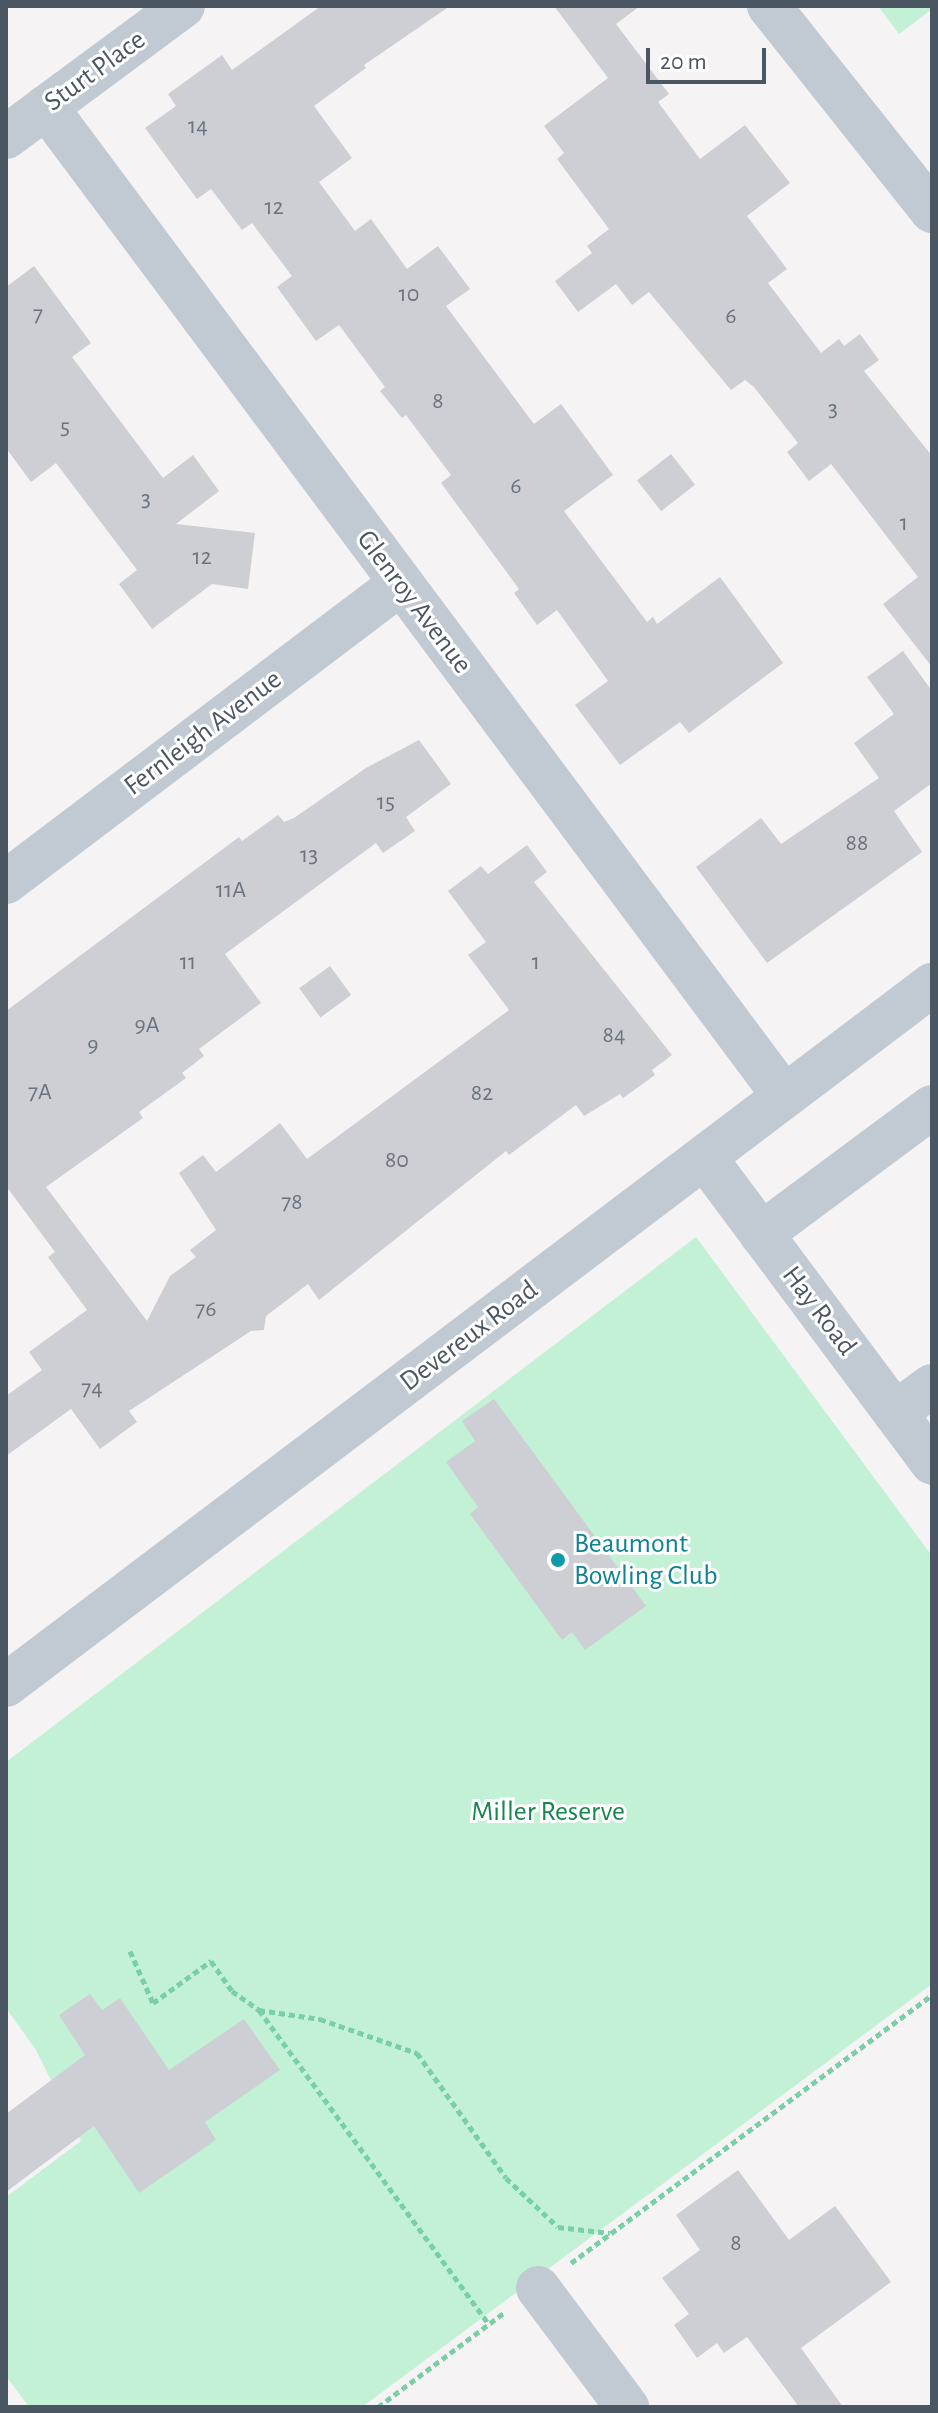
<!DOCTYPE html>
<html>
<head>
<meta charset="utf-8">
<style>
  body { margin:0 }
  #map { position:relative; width:938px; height:2413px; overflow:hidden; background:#f5f3f3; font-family:"Alegreya Sans",sans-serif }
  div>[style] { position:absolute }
  .green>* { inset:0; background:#c3f1d5 }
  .building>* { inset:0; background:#cdcfd5; transform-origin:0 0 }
  .path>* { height:5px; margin-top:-2.5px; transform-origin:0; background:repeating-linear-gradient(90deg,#7ad0a6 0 6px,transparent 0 10px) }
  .minor>* { height:44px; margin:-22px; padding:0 22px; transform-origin:22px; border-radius:22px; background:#c1cad2 }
  .dots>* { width:22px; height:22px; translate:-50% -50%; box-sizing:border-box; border:4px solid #fff; border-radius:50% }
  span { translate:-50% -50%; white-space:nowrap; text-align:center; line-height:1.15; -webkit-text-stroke:6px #fff; paint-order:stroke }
  .number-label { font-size:24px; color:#6b747e }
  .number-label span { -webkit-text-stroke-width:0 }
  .street-label { font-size:28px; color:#4a5661 }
  .culture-label { font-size:28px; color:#0d838f }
  .left { translate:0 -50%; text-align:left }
  .park-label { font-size:28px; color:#17864f }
  .frame { position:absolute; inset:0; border:8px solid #4a5661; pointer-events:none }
  .scale { position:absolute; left:646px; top:48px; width:120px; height:36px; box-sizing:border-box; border:4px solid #4a5661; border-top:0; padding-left:10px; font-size:24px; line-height:28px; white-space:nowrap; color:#4a5661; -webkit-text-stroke:6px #fff; paint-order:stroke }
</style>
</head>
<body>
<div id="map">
  <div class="green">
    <div style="clip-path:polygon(878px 6px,932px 6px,932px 9px,899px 34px)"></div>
    <div style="clip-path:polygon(696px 1237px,932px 1556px,932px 1984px,362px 2407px,29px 2407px,6px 2376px,6px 2197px,81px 2141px,36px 2050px,6px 2008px,6px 1762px)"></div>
  </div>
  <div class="building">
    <div style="clip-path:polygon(321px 6px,450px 6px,364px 65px,366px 68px,314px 106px,352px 158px,319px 182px,355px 231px,371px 219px,407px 269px,438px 246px,470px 289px,446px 306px,534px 424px,561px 404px,613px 475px,564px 511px,647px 622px,653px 617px,657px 624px,720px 577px,783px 663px,689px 733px,680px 722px,620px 765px,575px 705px,608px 681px,557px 610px,537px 625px,514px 593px,519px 589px,441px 483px,451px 475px,406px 415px,402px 418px,380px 391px,385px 387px,339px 325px,316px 341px,277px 287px,292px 276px,252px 223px,242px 230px,211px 189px,197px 199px,145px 128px,176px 106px,168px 94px,222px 55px,232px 70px)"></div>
    <div style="clip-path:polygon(554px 6px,640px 6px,616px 24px,669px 94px,658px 102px,700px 159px,745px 125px,790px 183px,747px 216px,787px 269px,768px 283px,821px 353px,839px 339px,844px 346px,860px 334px,879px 360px,864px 371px,932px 456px,932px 667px,883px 604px,918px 577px,831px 464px,809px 481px,787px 452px,798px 443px,754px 387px,745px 380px,731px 390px,649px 292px,632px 305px,616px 284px,578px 312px,555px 281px,592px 253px,587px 246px,609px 229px,557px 159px,564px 153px,544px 126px,608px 78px)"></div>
    <div style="clip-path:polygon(34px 266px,91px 343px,72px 357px,163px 478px,193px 455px,219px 491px,176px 524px,255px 533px,248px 589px,212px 584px,152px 629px,119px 584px,137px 570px,56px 463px,31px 482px,6px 448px,6px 287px)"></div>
    <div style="left:671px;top:454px;width:39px;height:43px;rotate:52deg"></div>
    <div style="clip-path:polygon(903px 651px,932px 691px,932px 783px,894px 811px,922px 852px,767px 963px,696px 867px,761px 818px,781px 844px,879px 778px,854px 743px,894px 714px,867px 677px)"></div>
    <div style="clip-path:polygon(419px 740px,451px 784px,406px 817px,415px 831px,383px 853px,376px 843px,225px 954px,261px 1003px,199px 1049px,204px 1056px,182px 1073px,186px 1078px,139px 1112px,143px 1118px,46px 1187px,147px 1321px,170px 1276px,196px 1257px,190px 1250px,216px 1230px,179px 1173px,203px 1155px,216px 1172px,280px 1123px,307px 1159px,509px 1010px,468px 955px,486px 942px,448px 891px,481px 866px,488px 874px,527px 845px,547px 872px,534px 882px,672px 1055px,652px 1070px,655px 1075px,623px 1098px,620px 1094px,584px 1116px,576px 1105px,509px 1155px,506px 1151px,319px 1300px,308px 1284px,266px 1316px,264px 1330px,251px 1331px,129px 1411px,137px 1422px,100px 1449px,71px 1409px,6px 1456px,6px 1396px,42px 1370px,29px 1352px,87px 1310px,48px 1257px,55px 1252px,6px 1186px,6px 1011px,239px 837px,242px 841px,278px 815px,284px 822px,294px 818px,366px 768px)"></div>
    <div style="left:330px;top:966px;width:36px;height:38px;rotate:54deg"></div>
    <div style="clip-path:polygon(494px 1399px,646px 1606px,585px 1650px,572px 1632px,562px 1640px,470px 1514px,478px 1507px,446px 1462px,475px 1441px,462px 1421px)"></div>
    <div style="clip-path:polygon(90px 1994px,102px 2010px,120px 1998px,169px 2070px,244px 2019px,280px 2070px,205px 2122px,216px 2140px,139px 2193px,94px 2126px,6px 2192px,6px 2114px,85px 2055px,59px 2015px)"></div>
    <div style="clip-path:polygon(738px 2170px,789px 2240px,835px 2206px,891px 2282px,801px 2348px,843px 2407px,799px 2407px,747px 2337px,724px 2353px,717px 2343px,697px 2358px,674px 2325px,689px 2314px,662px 2278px,700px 2250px,676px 2215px)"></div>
  </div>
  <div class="path">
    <div style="left:130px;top:1951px;width:57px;rotate:66.1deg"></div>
    <div style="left:153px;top:2003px;width:72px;rotate:-35.9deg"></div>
    <div style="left:211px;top:1961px;width:37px;rotate:55deg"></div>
    <div style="left:232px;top:1991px;width:33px;rotate:35deg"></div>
    <div style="left:259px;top:2010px;width:62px;rotate:8.4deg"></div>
    <div style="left:320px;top:2019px;width:103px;rotate:19.3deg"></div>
    <div style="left:417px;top:2053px;width:153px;rotate:54.5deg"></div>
    <div style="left:506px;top:2178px;width:71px;rotate:43.3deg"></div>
    <div style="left:558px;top:2227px;width:52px;rotate:6.6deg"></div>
    <div style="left:259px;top:2010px;width:389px;rotate:53.8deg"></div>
    <div style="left:571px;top:2263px;width:450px;rotate:-36.6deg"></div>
    <div style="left:378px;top:2407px;width:159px;rotate:-36.8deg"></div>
  </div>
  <div class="minor">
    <div style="left:769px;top:6px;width:262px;rotate:51.5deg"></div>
    <div style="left:46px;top:107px;width:1234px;rotate:53.27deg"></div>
    <div style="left:6px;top:137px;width:220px;rotate:-36.5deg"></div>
    <div style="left:6px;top:882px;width:494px;rotate:-37.1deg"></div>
    <div style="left:705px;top:1158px;width:380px;rotate:53.3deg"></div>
    <div style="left:761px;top:1234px;width:213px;rotate:-36.6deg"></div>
    <div style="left:895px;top:1413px;width:46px;rotate:-36.1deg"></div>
    <div style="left:6px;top:1685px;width:1161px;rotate:-37.09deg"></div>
    <div style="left:538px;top:2288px;width:149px;rotate:53.2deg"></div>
  </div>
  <div class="dots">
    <div style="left:558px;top:1560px;background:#0f9aa8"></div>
  </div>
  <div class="number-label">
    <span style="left:198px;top:127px">14</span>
    <span style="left:274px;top:208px">12</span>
    <span style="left:409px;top:295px">10</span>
    <span style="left:38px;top:315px">7</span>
    <span style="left:731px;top:317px">6</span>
    <span style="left:438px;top:402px">8</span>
    <span style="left:833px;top:410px">3</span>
    <span style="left:65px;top:428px">5</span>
    <span style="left:516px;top:487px">6</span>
    <span style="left:146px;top:500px">3</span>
    <span style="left:904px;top:524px">1</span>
    <span style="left:202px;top:558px">12</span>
    <span style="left:386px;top:803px">15</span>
    <span style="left:857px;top:844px">88</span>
    <span style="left:309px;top:856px">13</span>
    <span style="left:231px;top:891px">11A</span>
    <span style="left:188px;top:963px">11</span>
    <span style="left:536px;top:963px">1</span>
    <span style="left:147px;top:1026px">9A</span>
    <span style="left:614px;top:1036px">84</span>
    <span style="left:93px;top:1046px">9</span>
    <span style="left:40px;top:1093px">7A</span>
    <span style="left:482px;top:1094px">82</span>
    <span style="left:397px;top:1161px">80</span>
    <span style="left:292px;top:1203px">78</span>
    <span style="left:206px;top:1310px">76</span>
    <span style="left:92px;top:1389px">74</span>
    <span style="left:736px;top:2244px">8</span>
  </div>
  <div class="street-label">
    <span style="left:95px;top:71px;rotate:-36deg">Sturt Place</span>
    <span style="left:414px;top:602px;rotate:53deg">Glenroy Avenue</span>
    <span style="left:203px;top:733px;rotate:-37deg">Fernleigh Avenue</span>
    <span style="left:819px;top:1311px;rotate:53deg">Hay Road</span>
    <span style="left:469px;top:1336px;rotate:-37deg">Devereux Road</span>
  </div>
  <div class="culture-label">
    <span class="left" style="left:574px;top:1560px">Beaumont<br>Bowling Club</span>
  </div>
  <div class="park-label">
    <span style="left:548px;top:1812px">Miller Reserve</span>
  </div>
  <div class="frame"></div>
  <div class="scale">20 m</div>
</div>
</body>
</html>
